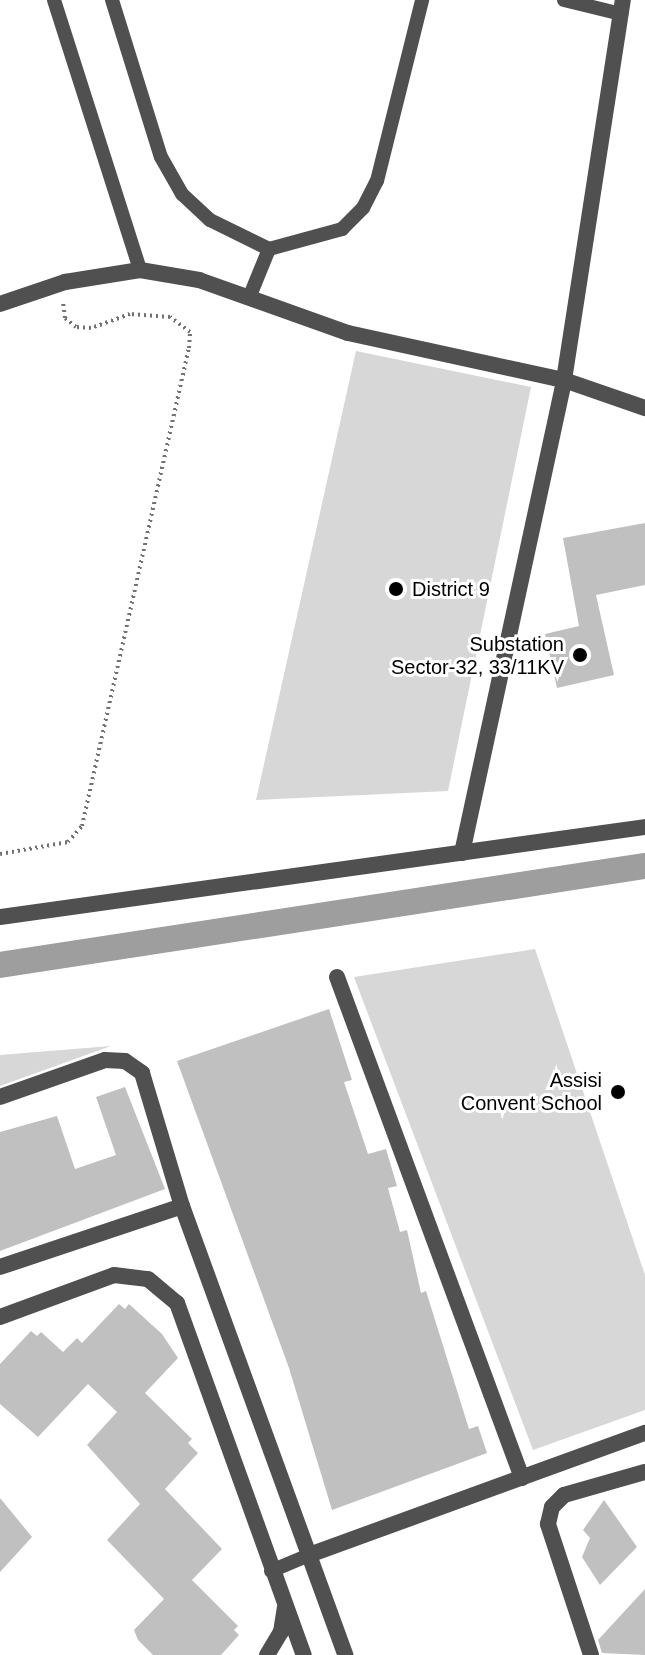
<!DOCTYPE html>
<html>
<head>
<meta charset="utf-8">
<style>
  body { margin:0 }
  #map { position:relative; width:645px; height:1655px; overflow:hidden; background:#fff; font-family:Arial,sans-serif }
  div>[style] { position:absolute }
  .green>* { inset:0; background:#d7d7d7 }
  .canal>* { height:26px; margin:-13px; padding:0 13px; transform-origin:13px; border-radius:13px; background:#9e9e9e }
  .building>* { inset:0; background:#c0c0c0 }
  .path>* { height:4px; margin-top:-2px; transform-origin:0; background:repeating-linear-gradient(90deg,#727272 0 2px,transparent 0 6px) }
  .service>* { height:14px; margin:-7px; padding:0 7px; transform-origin:7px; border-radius:7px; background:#505050 }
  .minor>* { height:16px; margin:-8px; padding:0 8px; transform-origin:8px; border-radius:8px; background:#505050 }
  .dots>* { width:22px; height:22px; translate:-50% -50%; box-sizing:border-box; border:4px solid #fff; border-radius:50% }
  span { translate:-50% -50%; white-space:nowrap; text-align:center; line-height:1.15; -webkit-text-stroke:6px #fff; paint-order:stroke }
  .poi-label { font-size:20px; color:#000 }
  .left { translate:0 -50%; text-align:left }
  .right { translate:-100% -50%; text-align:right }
</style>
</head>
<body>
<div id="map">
  <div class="green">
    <div style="clip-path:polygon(356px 351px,531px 387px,448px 791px,256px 800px)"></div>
    <div style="clip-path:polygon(535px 949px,645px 1275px,645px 1410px,533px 1450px,354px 977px)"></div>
    <div style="clip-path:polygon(111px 1046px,0 1086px,0 1055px)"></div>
  </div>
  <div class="canal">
    <div style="left:0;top:965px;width:653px;rotate:-8.73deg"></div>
  </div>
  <div class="building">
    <div style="clip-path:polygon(645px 523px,645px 585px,596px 595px,614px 675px,557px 688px,545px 634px,579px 626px,563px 538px)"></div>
    <div style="clip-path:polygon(329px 1009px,352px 1080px,344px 1082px,368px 1154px,386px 1149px,397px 1186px,388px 1188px,400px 1232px,407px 1230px,421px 1293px,426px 1291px,469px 1429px,478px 1426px,487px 1453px,332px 1510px,289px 1368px,177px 1061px)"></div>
    <div style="clip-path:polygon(125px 1087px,165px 1189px,0 1251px,0 1132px,57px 1116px,75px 1169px,116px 1155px,96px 1097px)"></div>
    <div style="clip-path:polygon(119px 1304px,125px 1309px,129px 1304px,162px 1334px,178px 1358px,145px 1393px,192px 1439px,188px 1443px,198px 1453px,165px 1489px,222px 1549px,192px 1580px,238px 1626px,234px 1630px,239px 1635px,221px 1655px,153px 1655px,138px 1640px,134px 1630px,164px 1599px,107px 1540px,140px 1504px,87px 1445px,117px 1412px,88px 1384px,38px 1437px,0 1404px,0 1364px,31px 1331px,37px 1336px,41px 1332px,63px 1352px,77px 1338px,82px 1343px)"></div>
    <div style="clip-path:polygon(0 1498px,32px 1537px,0 1572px)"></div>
    <div style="clip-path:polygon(604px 1500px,637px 1547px,600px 1585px,582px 1557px,590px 1538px,583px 1530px)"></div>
    <div style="clip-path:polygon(645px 1589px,645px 1655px,602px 1653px,598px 1640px)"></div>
  </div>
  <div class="path">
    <div style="left:0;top:854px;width:69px;rotate:-10deg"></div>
    <div style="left:68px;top:842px;width:21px;rotate:-49deg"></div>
    <div style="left:82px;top:826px;width:490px;rotate:-77.4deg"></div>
    <div style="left:189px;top:348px;width:16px;rotate:-86deg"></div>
    <div style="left:190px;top:332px;width:25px;rotate:-143deg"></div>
    <div style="left:170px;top:317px;width:40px;rotate:-175.7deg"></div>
    <div style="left:130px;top:314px;width:41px;rotate:160.3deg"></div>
    <div style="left:91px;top:328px;width:15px;rotate:-176deg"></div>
    <div style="left:76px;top:327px;width:14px;rotate:-141deg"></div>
    <div style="left:65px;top:318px;width:16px;rotate:-97deg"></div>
  </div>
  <div class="service">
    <div style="left:54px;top:0;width:283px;rotate:72.3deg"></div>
    <div style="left:112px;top:0;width:164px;rotate:72.7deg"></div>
    <div style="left:161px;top:157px;width:43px;rotate:60.4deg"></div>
    <div style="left:182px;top:194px;width:38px;rotate:43deg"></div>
    <div style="left:210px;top:220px;width:66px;rotate:26.2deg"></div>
    <div style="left:564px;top:0;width:59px;rotate:13.8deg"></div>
    <div style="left:249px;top:298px;width:53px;rotate:-67.8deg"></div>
    <div style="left:269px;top:249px;width:76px;rotate:-15.3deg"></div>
    <div style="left:342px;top:229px;width:30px;rotate:-45deg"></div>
    <div style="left:363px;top:208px;width:30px;rotate:-63deg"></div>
    <div style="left:377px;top:181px;width:187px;rotate:-76deg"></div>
    <div style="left:271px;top:1571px;width:41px;rotate:-22.8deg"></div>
  </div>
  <div class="minor">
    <div style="left:0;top:304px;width:69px;rotate:-18.7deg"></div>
    <div style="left:65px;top:282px;width:76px;rotate:-9.1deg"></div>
    <div style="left:140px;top:270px;width:60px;rotate:9.6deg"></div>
    <div style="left:199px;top:280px;width:158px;rotate:19.6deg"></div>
    <div style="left:348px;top:333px;width:221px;rotate:12.3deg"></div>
    <div style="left:564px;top:380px;width:86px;rotate:19.1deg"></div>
    <div style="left:462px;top:853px;width:484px;rotate:-77.8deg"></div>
    <div style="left:564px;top:380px;width:385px;rotate:-81.2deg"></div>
    <div style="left:0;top:917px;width:651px;rotate:-7.94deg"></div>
    <div style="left:337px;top:977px;width:534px;rotate:69.73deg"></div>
    <div style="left:0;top:1097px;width:111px;rotate:-19.4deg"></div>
    <div style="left:105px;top:1060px;width:20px;rotate:3deg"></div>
    <div style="left:125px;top:1061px;width:21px;rotate:35deg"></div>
    <div style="left:142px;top:1073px;width:139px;rotate:73.3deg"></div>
    <div style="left:182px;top:1206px;width:478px;rotate:70deg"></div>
    <div style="left:0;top:1267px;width:192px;rotate:-18.5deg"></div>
    <div style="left:0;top:1317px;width:121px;rotate:-20.2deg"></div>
    <div style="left:114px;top:1275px;width:34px;rotate:7deg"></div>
    <div style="left:148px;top:1279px;width:38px;rotate:40deg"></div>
    <div style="left:177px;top:1303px;width:374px;rotate:70.2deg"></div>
    <div style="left:309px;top:1555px;width:357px;rotate:-20deg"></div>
    <div style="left:267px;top:1655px;width:27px;rotate:-59deg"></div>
    <div style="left:281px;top:1632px;width:24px;rotate:-81deg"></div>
    <div style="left:591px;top:1655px;width:138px;rotate:-108.2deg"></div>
    <div style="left:548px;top:1524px;width:17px;rotate:-77deg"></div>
    <div style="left:552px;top:1507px;width:17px;rotate:-45deg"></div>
    <div style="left:564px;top:1495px;width:84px;rotate:-15.9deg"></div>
  </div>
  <div class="dots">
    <div style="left:396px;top:589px;background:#000"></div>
    <div style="left:580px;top:655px;background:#000"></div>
    <div style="left:618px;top:1092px;background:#000"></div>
  </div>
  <div class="poi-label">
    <span class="left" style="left:412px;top:589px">District 9</span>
    <span class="right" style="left:564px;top:656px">Substation<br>Sector-32, 33/11KV</span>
    <span class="right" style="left:602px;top:1092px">Assisi<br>Convent School</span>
  </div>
</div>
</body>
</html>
